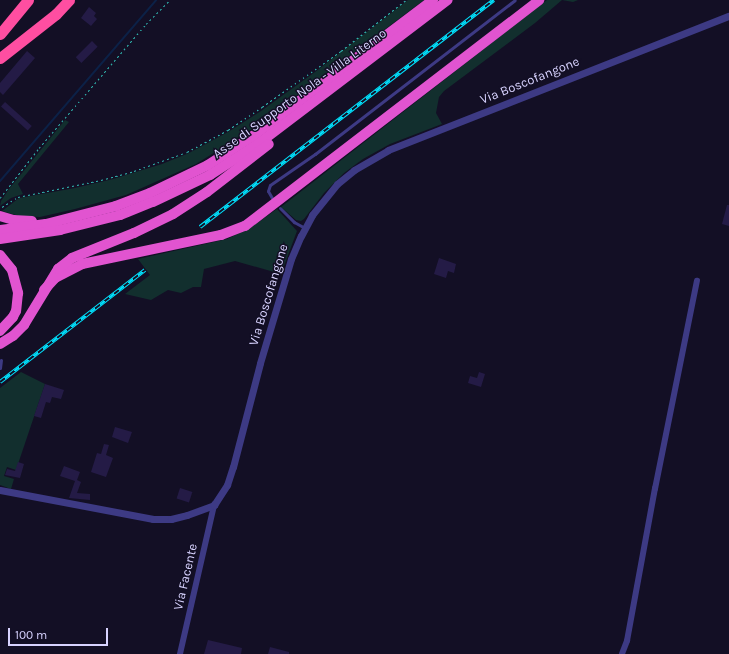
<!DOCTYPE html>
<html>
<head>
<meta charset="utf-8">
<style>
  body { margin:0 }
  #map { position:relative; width:729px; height:654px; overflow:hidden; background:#130f25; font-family:Karla,sans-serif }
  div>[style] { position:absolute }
  .green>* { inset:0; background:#122f2e }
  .stream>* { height:2px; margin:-1px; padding:0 1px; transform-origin:1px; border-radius:1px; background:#0c2147 }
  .building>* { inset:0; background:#241b46; transform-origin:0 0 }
  .path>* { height:1px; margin-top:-0.5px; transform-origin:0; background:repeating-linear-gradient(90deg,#2fb7b0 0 2px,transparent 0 5px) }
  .service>* { height:3px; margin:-1.5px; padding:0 1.5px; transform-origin:1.5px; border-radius:1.5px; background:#3d3a84 }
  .minor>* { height:5.5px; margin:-2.75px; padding:0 2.75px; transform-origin:2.75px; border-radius:2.75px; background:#3d3a84 }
  .tertiary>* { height:7px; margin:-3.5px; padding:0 3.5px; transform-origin:3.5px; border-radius:3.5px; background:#3d3a84 }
  .trunk>* { height:10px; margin:-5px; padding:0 5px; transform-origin:5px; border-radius:5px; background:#e154d0 }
  .motorway>* { height:11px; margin:-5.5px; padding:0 5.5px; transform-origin:5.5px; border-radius:5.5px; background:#ff4ea1 }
  .rail>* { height:3.5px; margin-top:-1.75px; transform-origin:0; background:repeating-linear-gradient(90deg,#130f25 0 6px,#00e2fe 0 12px); box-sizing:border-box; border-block:1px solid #00e2fe }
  span { translate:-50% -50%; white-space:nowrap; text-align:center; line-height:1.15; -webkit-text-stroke:3px #130f25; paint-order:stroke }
  .street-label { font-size:13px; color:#d8d3ff }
  .scale { position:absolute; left:8px; top:628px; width:100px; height:18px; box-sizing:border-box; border:2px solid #d8d3ff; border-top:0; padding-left:5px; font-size:12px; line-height:14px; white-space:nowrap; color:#d8d3ff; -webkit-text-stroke:3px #130f25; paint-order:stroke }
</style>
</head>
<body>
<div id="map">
  <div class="green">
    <div style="clip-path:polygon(408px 0,424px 0,249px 131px,196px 164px,126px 195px,75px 209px,40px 217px,19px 216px,2px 211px,19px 198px,75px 188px,113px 179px,162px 164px,189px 153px,228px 132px,261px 111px,315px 72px)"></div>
    <div style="clip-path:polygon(547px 0,578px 0,573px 2px,562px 0,535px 23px,444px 91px,439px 97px,436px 113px,442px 124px,390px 144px,363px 159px,344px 173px,324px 193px,304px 219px,301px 221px,296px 220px,281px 207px)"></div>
    <div style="clip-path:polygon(65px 120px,69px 122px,18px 184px,23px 194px,11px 198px,0 206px,1px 201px,9px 189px)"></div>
    <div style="clip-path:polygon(277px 209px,297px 231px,281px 274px,235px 261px,204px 269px,201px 287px,193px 287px,181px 293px,168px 290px,151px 300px,125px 294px,150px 275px,138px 259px,227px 239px,250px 228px)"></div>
    <div style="clip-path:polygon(21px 372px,45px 384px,16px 470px,7px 467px,4px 476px,14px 479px,11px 489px,0 485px,0 388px)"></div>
  </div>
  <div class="stream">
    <div style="left:0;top:181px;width:239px;rotate:-49.2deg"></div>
  </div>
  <div class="building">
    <div style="clip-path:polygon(89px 7px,96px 13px,94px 16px,97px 19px,91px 26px,81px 18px)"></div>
    <div style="left:92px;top:41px;width:8px;height:23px;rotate:45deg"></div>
    <div style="clip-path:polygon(27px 51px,35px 58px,3px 95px,0 92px,0 83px)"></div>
    <div style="left:5px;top:102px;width:36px;height:6px;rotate:42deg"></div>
    <div style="clip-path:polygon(727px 205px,729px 205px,729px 226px,722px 224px)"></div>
    <div style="clip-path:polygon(439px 258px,456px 264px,454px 273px,448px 271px,446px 278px,434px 274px)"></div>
    <div style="clip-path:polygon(479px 372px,485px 374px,481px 387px,468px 383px,470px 376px,477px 378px)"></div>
    <div style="clip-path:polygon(45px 384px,64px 390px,61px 399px,52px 397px,50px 403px,46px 402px,41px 418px,34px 416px)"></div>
    <div style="clip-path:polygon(115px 427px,132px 432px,128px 443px,112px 437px)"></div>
    <div style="clip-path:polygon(104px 444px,109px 445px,106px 455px,113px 458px,106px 477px,91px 472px,97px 453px,101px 454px)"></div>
    <div style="clip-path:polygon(18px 462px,24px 464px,20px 478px,5px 475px,7px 469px,15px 471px)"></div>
    <div style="clip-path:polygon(64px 466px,80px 472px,77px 480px,81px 482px,77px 493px,90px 494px,90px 500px,69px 498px,75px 481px,60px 476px)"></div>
    <div style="left:180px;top:488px;width:13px;height:11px;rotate:18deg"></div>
    <div style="clip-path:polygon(208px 640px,242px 648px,241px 654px,204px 654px)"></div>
    <div style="clip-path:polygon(270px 647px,289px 652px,289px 654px,268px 654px)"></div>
  </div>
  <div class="path">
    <div style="left:0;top:198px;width:63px;rotate:-52deg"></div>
    <div style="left:39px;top:148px;width:164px;rotate:-49.2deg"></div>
    <div style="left:146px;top:24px;width:34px;rotate:-45deg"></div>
    <div style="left:2px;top:207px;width:19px;rotate:-32deg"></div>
    <div style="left:18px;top:197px;width:85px;rotate:-11.6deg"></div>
    <div style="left:101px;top:180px;width:34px;rotate:-15deg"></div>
    <div style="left:134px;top:171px;width:56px;rotate:-19.7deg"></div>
    <div style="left:187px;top:152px;width:47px;rotate:-28.2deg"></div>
    <div style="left:228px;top:130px;width:41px;rotate:-34.1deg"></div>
    <div style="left:262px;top:107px;width:97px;rotate:-35.3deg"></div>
    <div style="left:341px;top:51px;width:83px;rotate:-38.1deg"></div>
  </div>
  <div class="service">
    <div style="left:272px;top:198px;width:8px;rotate:-120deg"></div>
    <div style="left:268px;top:191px;width:6px;rotate:-72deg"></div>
    <div style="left:270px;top:185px;width:55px;rotate:-34.6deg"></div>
    <div style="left:315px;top:154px;width:252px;rotate:-37.6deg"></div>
    <div style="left:280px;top:208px;width:20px;rotate:45deg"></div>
    <div style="left:294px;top:222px;width:13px;rotate:29deg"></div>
    <div style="left:0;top:368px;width:8px;rotate:-83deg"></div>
  </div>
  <div class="minor">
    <div style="left:180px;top:654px;width:153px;rotate:-77.1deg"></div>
    <div style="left:622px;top:654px;width:14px;rotate:-69deg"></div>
    <div style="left:627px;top:641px;width:155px;rotate:-79.6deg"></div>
    <div style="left:655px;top:489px;width:212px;rotate:-78.6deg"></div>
  </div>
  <div class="tertiary">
    <div style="left:0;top:490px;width:156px;rotate:10.7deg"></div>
    <div style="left:153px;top:519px;width:18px"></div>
    <div style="left:171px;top:519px;width:16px;rotate:-14deg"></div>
    <div style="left:187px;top:515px;width:29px;rotate:-20deg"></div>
    <div style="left:214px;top:505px;width:24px;rotate:-57deg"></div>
    <div style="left:227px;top:485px;width:19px;rotate:-72deg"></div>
    <div style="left:233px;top:467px;width:107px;rotate:-75.4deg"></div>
    <div style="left:260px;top:363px;width:109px;rotate:-73.4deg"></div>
    <div style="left:291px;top:259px;width:25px;rotate:-67deg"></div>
    <div style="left:301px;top:236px;width:24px;rotate:-62deg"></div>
    <div style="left:312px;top:215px;width:40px;rotate:-51deg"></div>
    <div style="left:337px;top:184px;width:22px;rotate:-39deg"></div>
    <div style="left:354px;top:170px;width:39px;rotate:-30deg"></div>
    <div style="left:388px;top:150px;width:366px;rotate:-21.5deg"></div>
  </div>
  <div class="trunk">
    <div style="left:0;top:216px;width:14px;rotate:17deg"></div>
    <div style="left:13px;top:220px;width:19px;rotate:3deg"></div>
    <div style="left:0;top:230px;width:46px;rotate:-7.4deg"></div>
    <div style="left:46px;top:224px;width:72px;rotate:-14.4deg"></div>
    <div style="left:116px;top:206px;width:36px;rotate:-21deg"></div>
    <div style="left:150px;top:193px;width:64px;rotate:-25.8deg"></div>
    <div style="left:208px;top:165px;width:54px;rotate:-32.8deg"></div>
    <div style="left:253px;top:136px;width:226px;rotate:-37.1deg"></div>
    <div style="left:0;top:239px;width:61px;rotate:-8.5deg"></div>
    <div style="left:60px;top:230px;width:62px;rotate:-14deg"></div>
    <div style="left:120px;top:215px;width:35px;rotate:-22deg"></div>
    <div style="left:153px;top:202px;width:63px;rotate:-25.3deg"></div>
    <div style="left:210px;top:175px;width:57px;rotate:-32.9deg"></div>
    <div style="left:258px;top:144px;width:238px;rotate:-37.2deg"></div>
    <div style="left:0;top:255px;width:19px;rotate:51deg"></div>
    <div style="left:12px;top:270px;width:24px;rotate:75deg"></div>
    <div style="left:18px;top:293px;width:18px;rotate:96deg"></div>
    <div style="left:16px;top:311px;width:7px;rotate:117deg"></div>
    <div style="left:13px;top:317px;width:19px;rotate:133deg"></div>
    <div style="left:44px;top:290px;width:16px;rotate:-47deg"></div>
    <div style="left:55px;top:278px;width:30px;rotate:-27deg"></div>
    <div style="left:82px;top:264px;width:142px;rotate:-11.8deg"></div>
    <div style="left:221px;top:235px;width:26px;rotate:-21deg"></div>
    <div style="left:245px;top:226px;width:371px;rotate:-37.5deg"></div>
    <div style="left:0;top:344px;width:15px;rotate:-32deg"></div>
    <div style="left:13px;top:336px;width:16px;rotate:-45deg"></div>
    <div style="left:24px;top:325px;width:66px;rotate:-58.7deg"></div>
    <div style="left:58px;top:269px;width:18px;rotate:-38deg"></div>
    <div style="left:72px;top:258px;width:67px;rotate:-22deg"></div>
    <div style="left:134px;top:233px;width:43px;rotate:-26deg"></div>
    <div style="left:173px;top:214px;width:40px;rotate:-32.9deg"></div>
    <div style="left:207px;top:192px;width:78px;rotate:-37.7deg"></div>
  </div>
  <div class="motorway">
    <div style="left:0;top:34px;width:44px;rotate:-50.5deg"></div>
    <div style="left:0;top:58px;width:71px;rotate:-38.2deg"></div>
    <div style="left:56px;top:14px;width:19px;rotate:-47deg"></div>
  </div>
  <div class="rail">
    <div style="left:200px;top:227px;width:371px;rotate:-37.7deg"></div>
    <div style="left:0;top:382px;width:183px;rotate:-37.7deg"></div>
  </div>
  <div class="street-label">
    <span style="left:530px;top:81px;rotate:-22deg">Via Boscofangone</span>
    <span style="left:300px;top:94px;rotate:-36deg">Asse di Supporto Nola - Villa Literno</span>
    <span style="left:269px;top:295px;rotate:-73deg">Via Boscofangone</span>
    <span style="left:186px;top:577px;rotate:-77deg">Via Facente</span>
  </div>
  <div class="scale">100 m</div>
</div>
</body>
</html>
